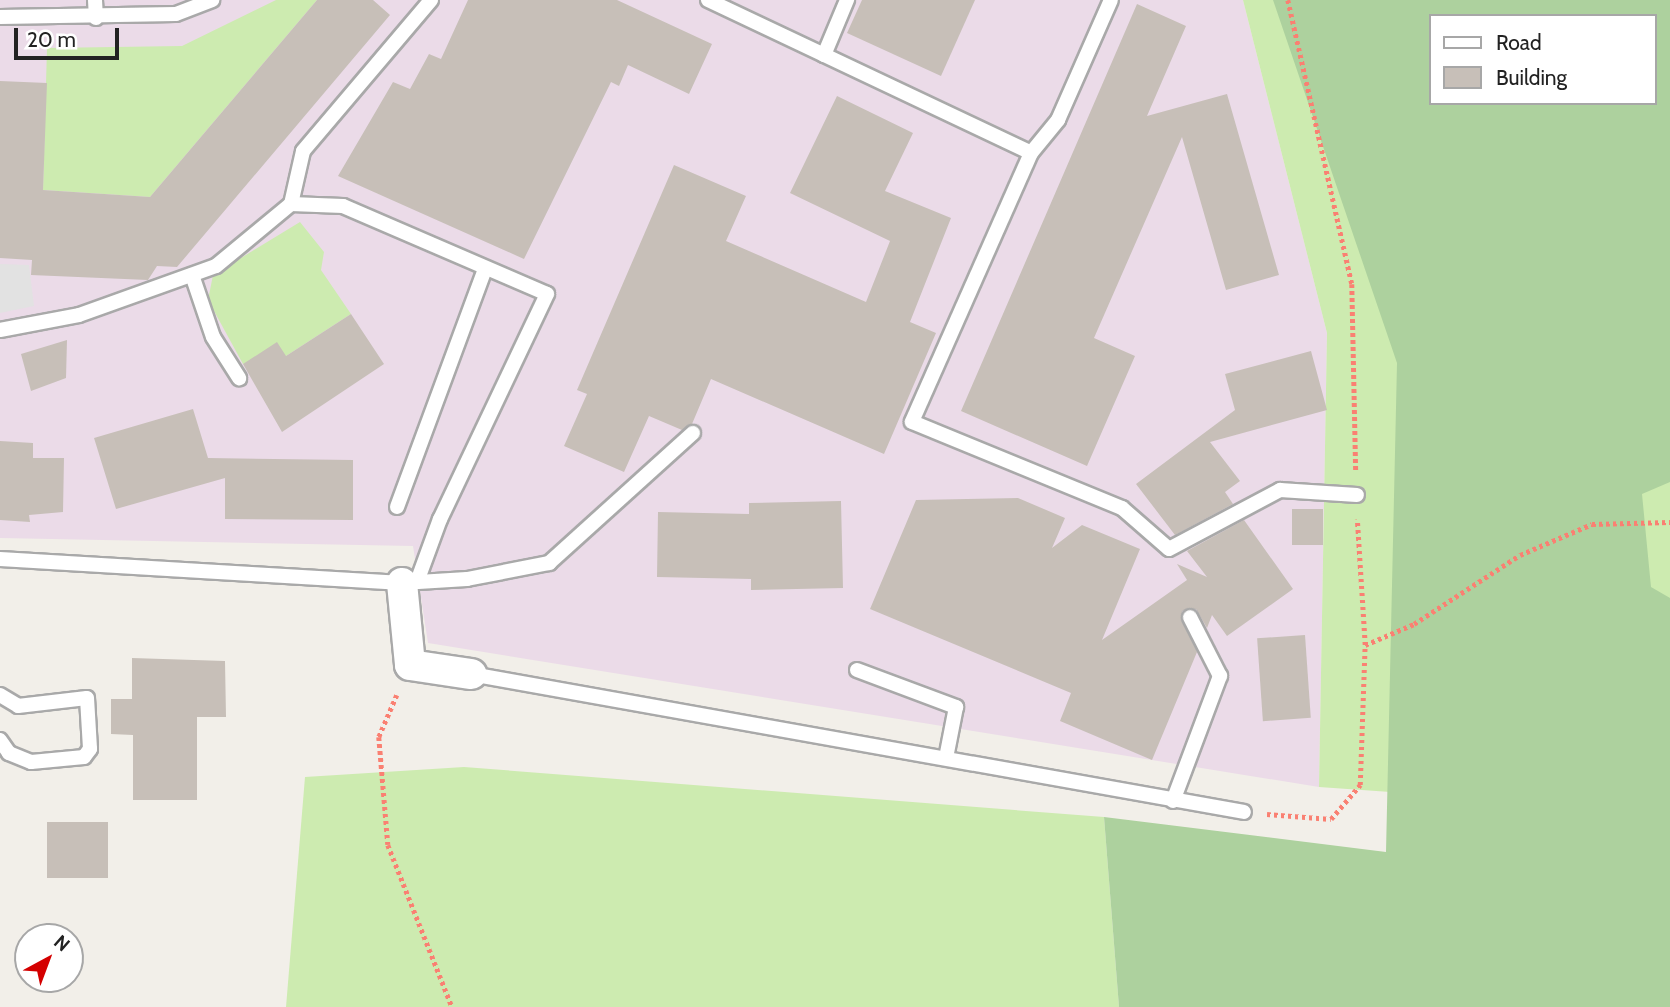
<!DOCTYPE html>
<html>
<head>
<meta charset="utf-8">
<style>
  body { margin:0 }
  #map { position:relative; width:1670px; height:1007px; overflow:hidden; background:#f2efe9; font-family:Cabin,sans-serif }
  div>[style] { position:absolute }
  .industrial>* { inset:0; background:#ebdbe8 }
  .grass>* { inset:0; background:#cdebb0 }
  .forest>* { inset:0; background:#add19e }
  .parking>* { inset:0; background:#e2e2e2 }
  .building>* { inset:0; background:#c7bfb8; transform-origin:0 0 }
  .path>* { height:4.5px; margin-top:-2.25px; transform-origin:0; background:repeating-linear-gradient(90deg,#fa8072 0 3.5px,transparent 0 7px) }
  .roads { filter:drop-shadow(2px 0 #a9a9a9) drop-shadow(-2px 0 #a9a9a9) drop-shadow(0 2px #a9a9a9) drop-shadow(0 -2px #a9a9a9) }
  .lane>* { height:14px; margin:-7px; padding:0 7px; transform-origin:7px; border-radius:7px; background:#fff }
  .street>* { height:30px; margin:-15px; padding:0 15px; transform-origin:15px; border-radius:15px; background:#fff }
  span { translate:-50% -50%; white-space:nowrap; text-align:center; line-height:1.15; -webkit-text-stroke:5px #fff; paint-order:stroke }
  .legend { position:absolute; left:1429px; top:14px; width:228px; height:91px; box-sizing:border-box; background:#fff; border:2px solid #a7a7a7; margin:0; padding:9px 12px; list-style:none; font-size:21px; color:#222 }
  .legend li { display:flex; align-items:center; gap:14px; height:35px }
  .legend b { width:35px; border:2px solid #a7a7a7 }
  .north { position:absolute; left:14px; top:923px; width:70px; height:70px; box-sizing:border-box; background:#fff; border:2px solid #a7a7a7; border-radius:50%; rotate:41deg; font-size:19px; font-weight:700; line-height:28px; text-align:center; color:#222 }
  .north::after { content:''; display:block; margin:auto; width:24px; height:32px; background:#d40000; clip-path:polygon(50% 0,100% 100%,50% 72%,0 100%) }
  .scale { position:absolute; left:14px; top:28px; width:105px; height:32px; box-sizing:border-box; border:4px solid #222; border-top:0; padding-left:9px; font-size:21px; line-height:24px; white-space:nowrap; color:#222; -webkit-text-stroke:5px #fff; paint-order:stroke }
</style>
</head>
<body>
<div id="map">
  <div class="industrial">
    <div style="clip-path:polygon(0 0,1243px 0,1327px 333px,1319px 787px,428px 643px,413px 546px,0 538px)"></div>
  </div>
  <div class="grass">
    <div style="clip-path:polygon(276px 0,317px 0,150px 197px,43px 190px,47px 48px,182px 46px)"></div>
    <div style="clip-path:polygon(evenodd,1243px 0,1670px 0,1670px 803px,1561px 804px,1319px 787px,1327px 333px,1243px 0,1430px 16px,1654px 16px,1654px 103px,1430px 103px,1430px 16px)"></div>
    <div style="clip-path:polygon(300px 222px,324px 252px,321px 270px,351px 314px,286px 356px,243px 364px,208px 300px,213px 275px)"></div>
    <div style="clip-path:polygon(464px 767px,1104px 817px,1119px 1007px,286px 1007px,305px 777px)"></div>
  </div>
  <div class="forest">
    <div style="clip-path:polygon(evenodd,1273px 0,1670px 0,1670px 482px,1642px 494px,1651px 587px,1670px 598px,1670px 1007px,1119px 1007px,1104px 817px,1386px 852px,1397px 363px,1273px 0,1430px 16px,1654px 16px,1654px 103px,1430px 103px,1430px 16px)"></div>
  </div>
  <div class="parking">
    <div style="clip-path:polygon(0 264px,29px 265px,34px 306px,0 313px)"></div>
  </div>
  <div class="building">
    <div style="clip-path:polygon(317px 0,373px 0,390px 15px,177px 267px,157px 266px,148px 280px,31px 275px,32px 260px,0 258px,0 81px,47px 83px,43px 190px,150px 197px)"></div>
    <div style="clip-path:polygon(468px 0,617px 0,712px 44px,689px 94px,628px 65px,619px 86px,611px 82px,524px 259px,338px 176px,393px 82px,410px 89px,429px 54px,441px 59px)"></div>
    <div style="clip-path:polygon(862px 0,975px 0,941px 76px,847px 33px)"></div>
    <div style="clip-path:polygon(1137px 4px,1186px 26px,1147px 116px,1227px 94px,1279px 275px,1226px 290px,1182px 137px,1094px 338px,1135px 356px,1087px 466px,961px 411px)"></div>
    <div style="clip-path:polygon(837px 96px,913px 133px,885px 191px,951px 218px,910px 322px,936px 333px,884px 454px,711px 379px,692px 424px,682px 430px,649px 416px,624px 472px,564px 446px,587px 394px,577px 390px,674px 165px,746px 196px,726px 241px,866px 302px,890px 241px,790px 193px)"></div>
    <div style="clip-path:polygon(351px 314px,384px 364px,282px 432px,243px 364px,277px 342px,286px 356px)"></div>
    <div style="clip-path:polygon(67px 340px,66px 378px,31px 391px,21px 354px)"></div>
    <div style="clip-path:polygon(1311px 351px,1327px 410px,1210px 442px,1240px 481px,1225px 492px,1233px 504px,1175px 535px,1136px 484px,1235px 410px,1225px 374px)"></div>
    <div style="clip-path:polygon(193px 409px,208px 458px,353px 460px,353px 520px,225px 519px,225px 478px,116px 509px,94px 438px)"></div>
    <div style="clip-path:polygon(0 441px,33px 443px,33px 458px,64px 458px,63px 512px,29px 515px,30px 522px,0 520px)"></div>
    <div style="clip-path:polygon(1018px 498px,1065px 518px,1052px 548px,1082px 525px,1140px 549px,1102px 640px,1187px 580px,1177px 564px,1207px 577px,1187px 551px,1244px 520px,1293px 589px,1227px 636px,1212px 615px,1207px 628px,1196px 609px,1182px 611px,1197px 652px,1152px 760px,1060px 721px,1071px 693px,870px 609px,916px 500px)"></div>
    <div style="clip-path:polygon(841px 501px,843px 588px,751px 590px,751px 579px,657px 577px,658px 512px,749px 514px,749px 503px)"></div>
    <div style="left:1323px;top:509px;width:36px;height:31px;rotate:90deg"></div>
    <div style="left:1305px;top:635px;width:83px;height:48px;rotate:86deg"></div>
    <div style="clip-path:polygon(132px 658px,225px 661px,226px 717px,197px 717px,197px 800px,133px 800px,133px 735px,111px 734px,111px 699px,132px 699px)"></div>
    <div style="left:108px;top:822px;width:56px;height:61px;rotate:90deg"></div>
  </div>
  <div class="path">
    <div style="left:1288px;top:0;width:291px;rotate:77.3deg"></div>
    <div style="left:1352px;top:284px;width:187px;rotate:88.8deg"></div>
    <div style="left:1365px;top:645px;width:53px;rotate:-23.2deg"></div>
    <div style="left:1414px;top:624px;width:126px;rotate:-33.1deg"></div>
    <div style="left:1520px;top:555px;width:78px;rotate:-23.3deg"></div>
    <div style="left:1592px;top:524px;width:78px;rotate:-1.5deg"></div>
    <div style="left:397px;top:695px;width:46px;rotate:113.2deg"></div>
    <div style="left:379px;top:737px;width:108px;rotate:85.2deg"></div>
    <div style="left:388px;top:845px;width:174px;rotate:68.4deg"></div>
    <div style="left:1267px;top:814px;width:64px;rotate:4.5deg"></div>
    <div style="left:1331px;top:819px;width:45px;rotate:-49.5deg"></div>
    <div style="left:1360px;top:785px;width:140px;rotate:-88deg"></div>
    <div style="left:1365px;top:645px;width:126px;rotate:-93.6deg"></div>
  </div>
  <div class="roads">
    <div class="lane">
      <div style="left:95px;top:0;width:18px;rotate:87deg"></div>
      <div style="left:708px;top:0;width:357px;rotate:25.3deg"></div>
      <div style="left:1031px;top:153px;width:294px;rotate:113.9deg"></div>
      <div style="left:912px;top:422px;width:227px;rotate:22.3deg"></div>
      <div style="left:1122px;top:508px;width:62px;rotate:41.1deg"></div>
      <div style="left:1169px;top:549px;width:126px;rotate:-28deg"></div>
      <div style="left:1280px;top:490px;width:77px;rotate:3.7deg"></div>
      <div style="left:0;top:17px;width:176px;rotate:-1deg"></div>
      <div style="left:176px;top:14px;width:39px;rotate:-21deg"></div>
      <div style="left:824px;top:55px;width:60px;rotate:-67.3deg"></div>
      <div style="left:1031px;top:153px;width:43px;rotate:-50.7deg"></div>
      <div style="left:1058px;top:120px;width:131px;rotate:-66.2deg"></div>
      <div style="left:291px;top:204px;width:54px;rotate:-77.2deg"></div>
      <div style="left:303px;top:151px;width:198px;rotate:-49.7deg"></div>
      <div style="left:192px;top:275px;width:65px;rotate:71.3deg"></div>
      <div style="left:213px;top:337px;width:49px;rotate:57.6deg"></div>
      <div style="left:0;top:330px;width:80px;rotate:-10.8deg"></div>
      <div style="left:79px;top:315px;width:145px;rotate:-19.7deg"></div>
      <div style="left:216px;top:266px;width:97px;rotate:-39.6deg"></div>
      <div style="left:291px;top:204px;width:52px;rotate:2.2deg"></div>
      <div style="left:343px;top:206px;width:222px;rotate:23.3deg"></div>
      <div style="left:547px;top:294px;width:249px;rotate:115.4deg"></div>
      <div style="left:440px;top:519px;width:67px;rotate:110.1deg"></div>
      <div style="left:397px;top:507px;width:254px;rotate:-69.7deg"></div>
      <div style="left:0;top:559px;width:403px;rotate:3.4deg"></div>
      <div style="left:402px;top:583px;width:65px;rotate:-3.5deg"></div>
      <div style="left:467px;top:579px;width:84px;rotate:-11deg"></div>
      <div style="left:549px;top:563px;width:194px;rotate:-42.1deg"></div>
      <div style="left:857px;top:670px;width:106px;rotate:20.5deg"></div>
      <div style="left:956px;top:707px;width:52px;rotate:101.1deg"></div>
      <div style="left:471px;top:674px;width:785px;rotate:10.12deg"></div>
      <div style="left:0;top:695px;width:21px;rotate:31deg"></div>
      <div style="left:18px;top:706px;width:69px;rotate:-6.6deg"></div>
      <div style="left:87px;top:698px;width:51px;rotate:86.6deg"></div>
      <div style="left:90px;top:749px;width:10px;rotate:127deg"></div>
      <div style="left:84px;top:757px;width:53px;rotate:174.6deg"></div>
      <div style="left:31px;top:762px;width:24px;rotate:-158deg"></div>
      <div style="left:9px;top:753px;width:16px;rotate:-125deg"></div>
      <div style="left:1173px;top:801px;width:134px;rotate:-69.4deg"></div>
      <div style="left:1220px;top:676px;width:66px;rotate:-117deg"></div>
    </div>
    <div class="street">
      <div style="left:402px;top:583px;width:82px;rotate:84.4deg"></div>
      <div style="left:410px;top:665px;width:62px;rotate:8.4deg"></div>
    </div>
  </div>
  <ul class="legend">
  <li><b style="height:9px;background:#fff"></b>Road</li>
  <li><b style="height:19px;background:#c7bfb8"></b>Building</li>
  </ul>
  <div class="north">N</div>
  <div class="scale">20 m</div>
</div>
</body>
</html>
